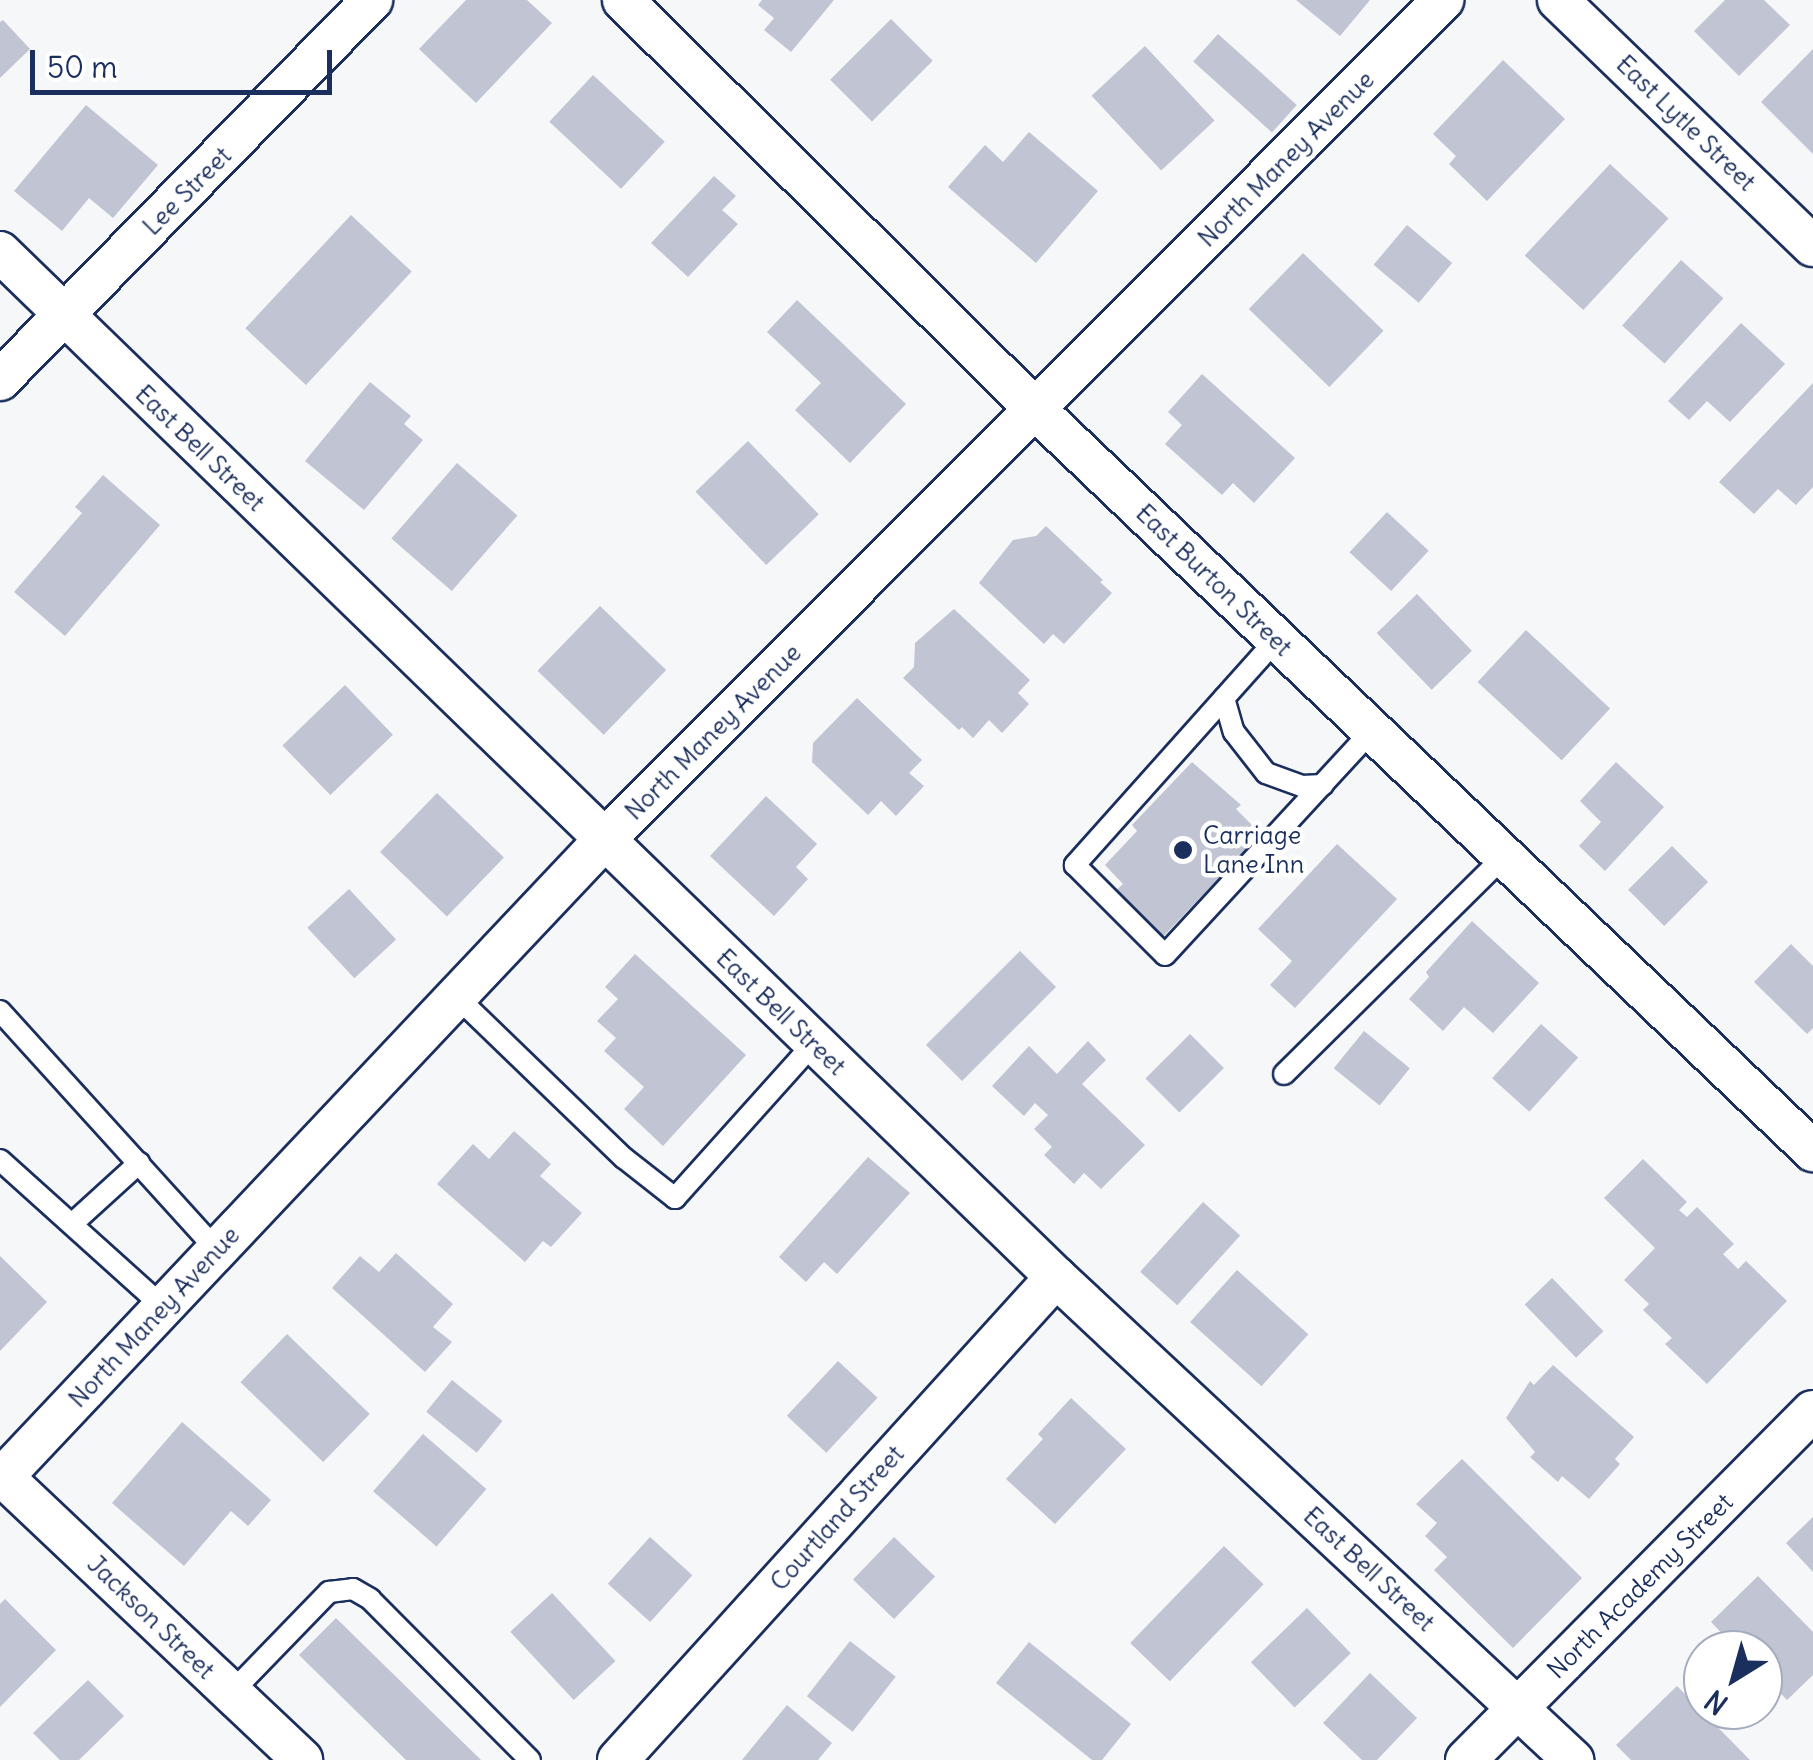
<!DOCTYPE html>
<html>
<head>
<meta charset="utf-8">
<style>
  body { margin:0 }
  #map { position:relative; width:1813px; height:1760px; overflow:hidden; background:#f6f7f9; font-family:Delius,sans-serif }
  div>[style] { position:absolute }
  .building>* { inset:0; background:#c0c4d3; transform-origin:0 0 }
  .roads { filter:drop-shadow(2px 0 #1b2f5e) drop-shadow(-2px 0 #1b2f5e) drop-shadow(0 2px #1b2f5e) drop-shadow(0 -2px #1b2f5e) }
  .lane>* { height:20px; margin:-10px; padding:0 10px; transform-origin:10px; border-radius:10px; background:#fff }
  .street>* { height:40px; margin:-20px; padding:0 20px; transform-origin:20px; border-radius:20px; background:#fff }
  .dots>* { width:28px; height:28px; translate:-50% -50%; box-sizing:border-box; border:5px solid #fff; border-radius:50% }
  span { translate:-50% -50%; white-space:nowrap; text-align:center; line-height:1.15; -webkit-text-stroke:9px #fff; paint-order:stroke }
  .street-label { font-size:25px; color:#1b2f5e }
  .poi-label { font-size:25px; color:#1b2f5e }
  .left { translate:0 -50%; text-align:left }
  .north { position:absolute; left:1683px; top:1630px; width:100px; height:100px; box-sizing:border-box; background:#fff; border:2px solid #a4acbf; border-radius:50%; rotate:217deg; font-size:28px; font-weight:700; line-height:40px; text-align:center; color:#1b2f5e }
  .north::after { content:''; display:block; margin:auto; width:35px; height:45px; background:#1b2f5e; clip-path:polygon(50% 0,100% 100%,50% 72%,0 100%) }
  .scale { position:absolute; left:30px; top:50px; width:302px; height:45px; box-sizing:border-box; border:5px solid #1b2f5e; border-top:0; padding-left:12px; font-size:30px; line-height:35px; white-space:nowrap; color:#1b2f5e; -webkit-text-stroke:8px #fff; paint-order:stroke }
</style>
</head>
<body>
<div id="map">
  <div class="building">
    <div style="clip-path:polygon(466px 0,527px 0,552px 23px,476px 103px,419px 49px)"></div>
    <div style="clip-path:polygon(762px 0,834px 0,791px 52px,764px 30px,774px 18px,758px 5px)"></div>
    <div style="clip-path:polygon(1296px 0,1370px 0,1340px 36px)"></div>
    <div style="clip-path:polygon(1725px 0,1764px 0,1790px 25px,1739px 76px,1694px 31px)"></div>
    <div style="left:891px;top:19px;width:59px;height:86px;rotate:45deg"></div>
    <div style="clip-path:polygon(3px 20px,30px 49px,0 78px,0 22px)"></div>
    <div style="left:1218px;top:34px;width:106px;height:37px;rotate:42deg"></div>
    <div style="left:1145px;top:46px;width:102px;height:73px;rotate:47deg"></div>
    <div style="clip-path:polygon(1813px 49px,1813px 154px,1761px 102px)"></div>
    <div style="clip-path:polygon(1503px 60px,1565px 119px,1487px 201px,1449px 164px,1456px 156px,1433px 134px)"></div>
    <div style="left:593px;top:75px;width:98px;height:64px;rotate:43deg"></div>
    <div style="clip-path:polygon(86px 105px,158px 165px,113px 218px,89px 198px,62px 231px,14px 191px)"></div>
    <div style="clip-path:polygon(1029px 132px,1098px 191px,1036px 263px,948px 187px,985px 145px,1003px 162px)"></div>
    <div style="left:1610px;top:164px;width:80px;height:125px;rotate:43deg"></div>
    <div style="clip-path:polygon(714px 176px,736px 196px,722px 210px,738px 224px,688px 277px,651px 243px)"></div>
    <div style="left:351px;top:215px;width:83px;height:155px;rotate:43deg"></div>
    <div style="left:1407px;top:225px;width:59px;height:52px;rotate:40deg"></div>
    <div style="left:1303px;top:253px;width:112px;height:78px;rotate:44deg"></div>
    <div style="left:1681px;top:260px;width:57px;height:88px;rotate:42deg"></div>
    <div style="clip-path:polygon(797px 300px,906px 404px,850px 463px,795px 410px,821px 383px,767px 332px)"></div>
    <div style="clip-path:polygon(1741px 323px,1785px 364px,1730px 422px,1707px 401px,1689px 420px,1668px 401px)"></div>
    <div style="clip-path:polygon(1202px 374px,1295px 458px,1254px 503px,1233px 483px,1222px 495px,1165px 444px,1182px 425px,1168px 412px)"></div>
    <div style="clip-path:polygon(370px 382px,411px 416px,404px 424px,423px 440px,364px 510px,305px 461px)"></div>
    <div style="clip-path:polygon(1813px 383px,1813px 487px,1796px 505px,1778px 489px,1754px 514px,1719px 482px)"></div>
    <div style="left:748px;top:441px;width:102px;height:73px;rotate:46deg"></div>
    <div style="left:457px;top:463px;width:80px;height:100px;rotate:41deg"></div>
    <div style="clip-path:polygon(103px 475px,160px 525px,65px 636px,14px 592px,82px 513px,75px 507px)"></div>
    <div style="left:1387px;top:512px;width:57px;height:55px;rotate:43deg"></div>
    <div style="clip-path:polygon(1046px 526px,1103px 580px,1100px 582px,1112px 593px,1064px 644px,1053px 634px,1044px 644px,979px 583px,1013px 540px,1036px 536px)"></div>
    <div style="left:1417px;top:594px;width:79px;height:56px;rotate:46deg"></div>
    <div style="left:600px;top:606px;width:92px;height:90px;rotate:44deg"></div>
    <div style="clip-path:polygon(954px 609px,1030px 680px,1018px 693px,1029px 704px,1002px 733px,989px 720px,973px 738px,962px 727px,959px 730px,903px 678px,914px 667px,915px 643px)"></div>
    <div style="left:1526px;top:630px;width:115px;height:71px;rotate:43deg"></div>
    <div style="left:345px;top:685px;width:69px;height:87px;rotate:46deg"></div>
    <div style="clip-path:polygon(857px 698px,922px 760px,909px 773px,924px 786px,896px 816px,881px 801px,868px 815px,812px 762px,813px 743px)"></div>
    <div style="clip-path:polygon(1192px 762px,1241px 805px,1236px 809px,1261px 834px,1157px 943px,1110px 896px,1123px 884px,1105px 865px,1137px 831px,1132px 825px)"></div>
    <div style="clip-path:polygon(1616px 762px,1664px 807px,1605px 871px,1579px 846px,1601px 822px,1580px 801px)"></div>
    <div style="left:437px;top:793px;width:93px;height:82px;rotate:44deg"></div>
    <div style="clip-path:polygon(766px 796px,817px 844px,796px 867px,808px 879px,774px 916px,710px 856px)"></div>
    <div style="clip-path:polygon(1337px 844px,1397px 899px,1295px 1008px,1270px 985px,1292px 961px,1258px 929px)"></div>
    <div style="left:1672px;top:846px;width:51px;height:62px;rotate:45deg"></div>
    <div style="left:349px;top:889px;width:69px;height:57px;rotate:47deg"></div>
    <div style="clip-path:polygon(1472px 921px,1539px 983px,1493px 1033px,1464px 1007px,1443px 1031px,1409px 999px,1429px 977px,1426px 972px)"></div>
    <div style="clip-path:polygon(1791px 944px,1813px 966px,1813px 1028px,1807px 1034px,1754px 982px)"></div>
    <div style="left:1020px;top:951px;width:51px;height:133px;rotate:45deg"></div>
    <div style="clip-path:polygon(635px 954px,746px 1055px,663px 1146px,624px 1109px,644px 1087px,604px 1051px,616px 1038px,597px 1021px,618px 999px,605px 987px)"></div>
    <div style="left:1541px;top:1024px;width:50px;height:73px;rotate:42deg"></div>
    <div style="left:1364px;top:1031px;width:59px;height:48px;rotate:39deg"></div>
    <div style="left:1190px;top:1034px;width:48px;height:63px;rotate:45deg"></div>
    <div style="clip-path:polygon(1088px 1041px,1106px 1060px,1082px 1084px,1145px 1145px,1101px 1189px,1084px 1173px,1074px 1184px,1044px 1155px,1052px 1147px,1034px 1129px,1048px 1115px,1035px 1103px,1024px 1116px,992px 1086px,1029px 1046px,1057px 1074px)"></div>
    <div style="clip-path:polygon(514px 1131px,551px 1164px,540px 1176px,582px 1213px,551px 1247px,543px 1241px,525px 1262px,437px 1184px,473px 1144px,489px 1159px)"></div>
    <div style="clip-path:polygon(868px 1157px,910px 1193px,837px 1274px,824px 1262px,806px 1282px,779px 1257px)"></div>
    <div style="clip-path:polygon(1643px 1159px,1687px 1202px,1679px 1210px,1687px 1217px,1697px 1207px,1734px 1244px,1723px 1254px,1738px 1269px,1746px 1261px,1787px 1301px,1707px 1384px,1665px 1344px,1672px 1338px,1643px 1310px,1649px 1304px,1624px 1280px,1655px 1248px,1604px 1198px)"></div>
    <div style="left:1203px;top:1202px;width:50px;height:94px;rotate:42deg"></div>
    <div style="clip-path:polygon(396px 1253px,453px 1304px,433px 1327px,452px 1342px,425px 1372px,332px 1288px,360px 1256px,379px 1272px)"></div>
    <div style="clip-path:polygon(0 1256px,47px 1302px,0 1351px)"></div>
    <div style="left:1237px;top:1270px;width:96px;height:70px;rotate:42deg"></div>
    <div style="left:1552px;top:1278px;width:74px;height:38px;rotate:46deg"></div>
    <div style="left:287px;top:1334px;width:115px;height:67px;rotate:44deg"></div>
    <div style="left:838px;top:1361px;width:54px;height:75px;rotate:43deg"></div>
    <div style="clip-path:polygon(1553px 1365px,1634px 1437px,1615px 1459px,1620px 1464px,1589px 1499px,1562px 1476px,1558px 1482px,1530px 1457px,1535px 1452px,1506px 1418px,1530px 1381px,1534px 1385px)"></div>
    <div style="left:452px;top:1380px;width:65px;height:41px;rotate:39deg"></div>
    <div style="clip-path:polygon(1071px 1398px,1126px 1449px,1055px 1524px,1006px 1479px,1043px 1439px,1038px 1434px)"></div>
    <div style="clip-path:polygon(182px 1422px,271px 1500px,248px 1526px,231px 1511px,184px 1566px,112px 1503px)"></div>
    <div style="left:423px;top:1434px;width:84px;height:76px;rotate:41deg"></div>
    <div style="clip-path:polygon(1462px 1459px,1582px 1578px,1513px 1648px,1434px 1570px,1447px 1557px,1425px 1536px,1437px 1523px,1416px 1504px)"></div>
    <div style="clip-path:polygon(1813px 1517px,1813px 1572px,1786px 1543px)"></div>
    <div style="left:650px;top:1537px;width:57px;height:63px;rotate:42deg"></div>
    <div style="left:894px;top:1537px;width:57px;height:59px;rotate:44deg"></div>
    <div style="left:1224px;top:1546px;width:55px;height:135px;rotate:44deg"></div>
    <div style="clip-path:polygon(1758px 1576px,1813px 1632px,1813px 1675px,1787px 1700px,1763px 1675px,1763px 1650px,1738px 1650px,1711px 1622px)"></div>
    <div style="left:552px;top:1593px;width:93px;height:57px;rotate:47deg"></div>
    <div style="clip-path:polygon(5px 1599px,56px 1650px,0 1707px,0 1604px)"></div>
    <div style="left:1307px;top:1608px;width:63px;height:78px;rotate:46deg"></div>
    <div style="clip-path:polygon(336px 1618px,481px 1760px,406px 1760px,299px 1655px)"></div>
    <div style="left:850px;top:1641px;width:58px;height:70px;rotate:38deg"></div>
    <div style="clip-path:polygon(1029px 1642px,1131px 1724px,1102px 1760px,1092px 1760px,996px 1683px)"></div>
    <div style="clip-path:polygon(1370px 1673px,1417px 1718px,1377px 1760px,1362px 1760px,1323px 1723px)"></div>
    <div style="clip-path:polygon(88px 1680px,124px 1716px,79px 1760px,60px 1760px,33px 1733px)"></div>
    <div style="clip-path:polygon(1677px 1686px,1750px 1760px,1631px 1760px,1616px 1745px)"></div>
    <div style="clip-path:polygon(787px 1705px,832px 1743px,818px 1760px,742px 1760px)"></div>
  </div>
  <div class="roads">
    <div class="lane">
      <div style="left:1276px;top:640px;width:302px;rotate:131.8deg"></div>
      <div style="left:1075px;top:865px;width:127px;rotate:45deg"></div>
      <div style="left:1165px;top:955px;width:304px;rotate:-47.3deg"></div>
      <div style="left:1224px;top:698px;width:35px;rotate:74deg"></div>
      <div style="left:1234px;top:732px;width:52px;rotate:52deg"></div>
      <div style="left:1266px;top:773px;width:38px;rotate:20deg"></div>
      <div style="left:1302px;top:786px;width:21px;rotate:-3deg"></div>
      <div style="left:457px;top:997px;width:232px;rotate:44deg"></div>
      <div style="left:624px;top:1158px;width:65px;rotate:38.1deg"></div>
      <div style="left:675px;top:1198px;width:207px;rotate:-48.1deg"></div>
      <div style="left:0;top:1011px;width:323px;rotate:47.8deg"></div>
      <div style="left:1284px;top:1074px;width:307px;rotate:-44.7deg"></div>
      <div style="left:0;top:1160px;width:219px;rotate:42deg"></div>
      <div style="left:72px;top:1224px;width:91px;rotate:-42.3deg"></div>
      <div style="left:231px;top:1693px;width:141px;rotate:-45.9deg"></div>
      <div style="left:329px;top:1592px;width:24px;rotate:-7deg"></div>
      <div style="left:353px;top:1589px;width:20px;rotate:30deg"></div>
      <div style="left:370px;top:1599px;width:227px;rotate:45.2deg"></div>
    </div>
    <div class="street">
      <div style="left:623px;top:0;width:582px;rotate:44.79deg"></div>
      <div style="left:1036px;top:410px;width:1074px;rotate:43.64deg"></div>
      <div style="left:1558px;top:0;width:354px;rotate:44deg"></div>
      <div style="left:0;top:252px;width:1472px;rotate:44.15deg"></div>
      <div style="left:1056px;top:1277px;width:708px;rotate:43.05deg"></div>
      <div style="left:0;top:380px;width:532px;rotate:-45.61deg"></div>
      <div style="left:0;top:1474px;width:416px;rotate:43.4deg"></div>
      <div style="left:0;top:1480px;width:879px;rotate:-46.66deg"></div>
      <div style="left:603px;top:841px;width:1189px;rotate:-45.03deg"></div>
      <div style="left:618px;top:1760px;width:652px;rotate:-47.8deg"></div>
      <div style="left:1466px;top:1760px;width:492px;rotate:-45.2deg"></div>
    </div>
  </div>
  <div class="dots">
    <div style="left:1183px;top:850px;background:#1b2f5e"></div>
  </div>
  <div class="street-label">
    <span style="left:1686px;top:123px;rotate:44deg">East Lytle Street</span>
    <span style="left:1286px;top:159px;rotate:-45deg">North Maney Avenue</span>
    <span style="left:187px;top:191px;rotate:-45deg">Lee Street</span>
    <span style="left:200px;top:448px;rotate:44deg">East Bell Street</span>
    <span style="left:1214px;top:580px;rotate:44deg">East Burton Street</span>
    <span style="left:713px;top:732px;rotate:-45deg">North Maney Avenue</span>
    <span style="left:781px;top:1012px;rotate:44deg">East Bell Street</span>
    <span style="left:154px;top:1317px;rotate:-47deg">North Maney Avenue</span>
    <span style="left:837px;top:1518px;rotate:-48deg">Courtland Street</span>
    <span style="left:1369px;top:1569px;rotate:43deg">East Bell Street</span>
    <span style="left:1640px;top:1586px;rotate:-45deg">North Academy Street</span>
    <span style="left:151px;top:1617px;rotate:44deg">Jackson Street</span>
  </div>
  <div class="poi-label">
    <span class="left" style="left:1203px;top:850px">Carriage<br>Lane Inn</span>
  </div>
  <div class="north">N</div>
  <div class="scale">50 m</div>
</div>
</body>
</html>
